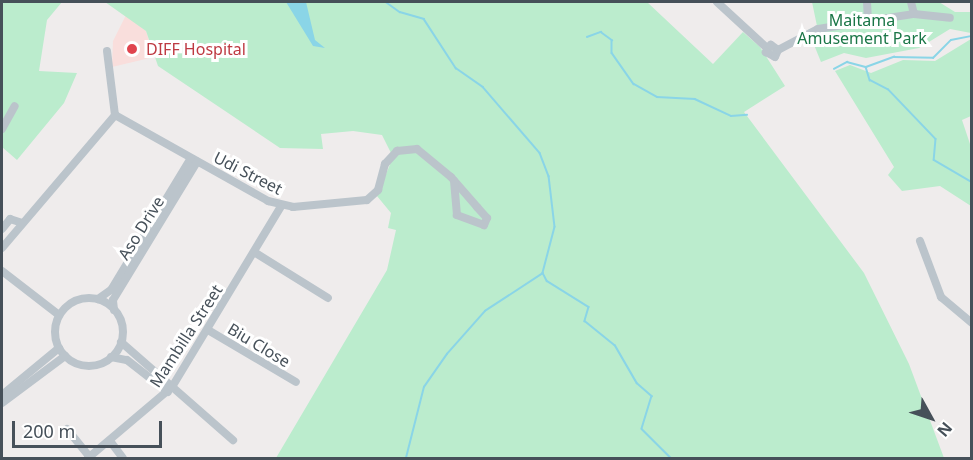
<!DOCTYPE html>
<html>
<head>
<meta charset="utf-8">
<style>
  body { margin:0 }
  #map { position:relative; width:973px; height:460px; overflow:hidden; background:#efecec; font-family:"Noto Sans",sans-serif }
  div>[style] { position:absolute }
  .medical>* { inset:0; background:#f9dedc }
  .green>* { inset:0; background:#bbeccd }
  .water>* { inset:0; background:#8ad5e7 }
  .stream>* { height:1.5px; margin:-0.75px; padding:0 0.75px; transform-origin:0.75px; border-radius:0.75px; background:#8ad5e7 }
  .minor>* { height:8px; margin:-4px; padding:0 4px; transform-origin:4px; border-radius:4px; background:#bbc4cb }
  .minor>.ring { margin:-4px; padding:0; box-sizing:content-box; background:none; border:8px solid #bbc4cb; border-radius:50% }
  .dots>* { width:16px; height:16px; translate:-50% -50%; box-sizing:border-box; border:3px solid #fff; border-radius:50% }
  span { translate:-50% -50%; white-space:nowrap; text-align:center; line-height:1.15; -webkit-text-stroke:6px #fff; paint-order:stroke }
  .park-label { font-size:16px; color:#1a7647 }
  .health-label { font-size:16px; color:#be3a42 }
  .left { translate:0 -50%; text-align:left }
  .street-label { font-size:16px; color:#465059 }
  .frame { position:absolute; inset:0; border:3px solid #465059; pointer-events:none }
  .north { position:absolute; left:901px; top:388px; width:60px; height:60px; -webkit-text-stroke:4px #fff; paint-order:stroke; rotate:130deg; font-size:16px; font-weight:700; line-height:24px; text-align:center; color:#465059 }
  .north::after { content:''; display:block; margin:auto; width:21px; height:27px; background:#465059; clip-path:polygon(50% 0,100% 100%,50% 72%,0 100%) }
  .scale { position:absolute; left:12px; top:421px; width:150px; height:27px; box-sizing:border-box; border:3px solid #465059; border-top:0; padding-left:8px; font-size:18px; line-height:21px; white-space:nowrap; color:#465059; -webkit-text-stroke:4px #fff; paint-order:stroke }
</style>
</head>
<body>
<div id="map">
  <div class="medical">
    <div style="clip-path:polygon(126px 15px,146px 31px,154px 57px,112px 67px,113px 41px)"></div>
  </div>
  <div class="green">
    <div style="clip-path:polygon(2px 2px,62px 2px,47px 20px,39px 71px,77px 73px,64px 103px,17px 160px,2px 147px)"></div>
    <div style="clip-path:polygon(105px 2px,647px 2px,713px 64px,743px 32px,760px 47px,785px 86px,744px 112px,864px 273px,909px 364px,944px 458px,276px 458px,387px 270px,396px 230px,388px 228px,391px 213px,377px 196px,393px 157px,382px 135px,353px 131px,321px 134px,323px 149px,280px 148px,158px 66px,146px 31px)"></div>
    <div style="clip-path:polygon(812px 2px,939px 2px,955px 12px,971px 12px,971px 33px,950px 29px,919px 48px,866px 58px,844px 53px,821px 62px,808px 30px,817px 26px)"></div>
    <div style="clip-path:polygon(971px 39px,971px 116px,962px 120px,971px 147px,971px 206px,940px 186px,902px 191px,888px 175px,894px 167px,835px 71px,850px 65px,871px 73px,903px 60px,935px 61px)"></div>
  </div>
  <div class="water">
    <div style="clip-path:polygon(286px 2px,306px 2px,315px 40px,325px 48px,313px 46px)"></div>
  </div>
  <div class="stream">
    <div style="left:386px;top:2px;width:17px;rotate:36deg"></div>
    <div style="left:400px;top:12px;width:25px;rotate:16deg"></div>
    <div style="left:424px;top:19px;width:59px;rotate:56.9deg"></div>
    <div style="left:456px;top:68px;width:33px;rotate:35deg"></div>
    <div style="left:483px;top:87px;width:87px;rotate:49.2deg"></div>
    <div style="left:540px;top:153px;width:25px;rotate:69deg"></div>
    <div style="left:549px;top:176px;width:51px;rotate:83.3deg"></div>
    <div style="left:555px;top:227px;width:48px;rotate:104.6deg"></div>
    <div style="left:543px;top:273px;width:9px;rotate:63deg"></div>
    <div style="left:547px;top:281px;width:49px;rotate:31.8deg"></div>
    <div style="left:589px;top:307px;width:15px;rotate:106deg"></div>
    <div style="left:585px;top:321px;width:38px;rotate:39deg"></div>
    <div style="left:615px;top:345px;width:44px;rotate:59.9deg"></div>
    <div style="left:637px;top:383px;width:20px;rotate:41deg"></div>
    <div style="left:652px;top:396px;width:34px;rotate:107deg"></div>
    <div style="left:642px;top:429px;width:41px;rotate:45deg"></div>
    <div style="left:587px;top:37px;width:15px;rotate:-20deg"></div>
    <div style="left:601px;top:32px;width:14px;rotate:36deg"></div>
    <div style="left:612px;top:40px;width:13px;rotate:90deg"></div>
    <div style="left:612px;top:53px;width:38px;rotate:55deg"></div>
    <div style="left:634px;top:84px;width:26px;rotate:29deg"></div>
    <div style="left:657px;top:97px;width:38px;rotate:3deg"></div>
    <div style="left:695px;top:99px;width:40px;rotate:25deg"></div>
    <div style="left:731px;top:116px;width:16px;rotate:-4deg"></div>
    <div style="left:866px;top:67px;width:14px;rotate:73deg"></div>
    <div style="left:870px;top:80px;width:20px;rotate:27deg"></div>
    <div style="left:888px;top:89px;width:69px;rotate:46.2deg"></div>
    <div style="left:936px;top:139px;width:21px;rotate:95deg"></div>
    <div style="left:934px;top:160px;width:44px;rotate:30.1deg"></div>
    <div style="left:834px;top:69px;width:15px;rotate:-28deg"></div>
    <div style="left:847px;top:62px;width:20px;rotate:15deg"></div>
    <div style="left:866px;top:67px;width:30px;rotate:-20deg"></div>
    <div style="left:894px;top:57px;width:39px;rotate:1deg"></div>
    <div style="left:933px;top:58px;width:25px;rotate:-45deg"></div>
    <div style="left:951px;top:40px;width:21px;rotate:-11deg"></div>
    <div style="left:406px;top:458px;width:73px;rotate:-75.8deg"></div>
    <div style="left:424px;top:387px;width:40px;rotate:-55.1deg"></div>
    <div style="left:447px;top:354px;width:57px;rotate:-48.5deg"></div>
    <div style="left:485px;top:311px;width:69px;rotate:-33.2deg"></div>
  </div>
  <div class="minor">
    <div style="left:717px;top:2px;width:68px;rotate:42.6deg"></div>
    <div style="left:911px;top:2px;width:12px;rotate:76deg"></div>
    <div style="left:868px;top:21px;width:47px;rotate:-8.7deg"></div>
    <div style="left:914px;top:14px;width:36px;rotate:6deg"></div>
    <div style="left:778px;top:50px;width:9px;rotate:-144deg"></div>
    <div style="left:771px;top:45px;width:9px;rotate:126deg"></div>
    <div style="left:766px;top:52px;width:10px;rotate:29deg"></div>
    <div style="left:775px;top:57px;width:8px;rotate:-67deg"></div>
    <div style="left:778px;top:50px;width:45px;rotate:-27.7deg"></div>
    <div style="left:818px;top:29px;width:51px;rotate:-9.1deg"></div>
    <div style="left:868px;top:21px;width:19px;rotate:-93deg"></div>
    <div style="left:107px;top:51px;width:64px;rotate:82.9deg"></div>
    <div style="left:115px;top:115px;width:176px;rotate:29.3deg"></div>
    <div style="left:268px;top:201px;width:26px;rotate:13deg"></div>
    <div style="left:293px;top:207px;width:74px;rotate:-5.4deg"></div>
    <div style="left:367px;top:200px;width:15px;rotate:-42deg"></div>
    <div style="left:378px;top:190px;width:27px;rotate:-75deg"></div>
    <div style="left:385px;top:164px;width:18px;rotate:-47deg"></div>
    <div style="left:397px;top:151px;width:20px;rotate:-6deg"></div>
    <div style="left:417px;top:149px;width:44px;rotate:39.5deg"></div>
    <div style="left:451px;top:177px;width:40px;rotate:49deg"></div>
    <div style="left:477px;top:207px;width:15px;rotate:48deg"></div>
    <div style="left:487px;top:218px;width:8px;rotate:113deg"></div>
    <div style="left:484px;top:225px;width:29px;rotate:-160deg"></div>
    <div style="left:457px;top:215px;width:34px;rotate:-95deg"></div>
    <div style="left:2px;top:129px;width:26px;rotate:-61deg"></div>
    <div style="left:2px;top:229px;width:13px;rotate:-51deg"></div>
    <div style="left:10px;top:219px;width:13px;rotate:18deg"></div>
    <div style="left:920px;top:241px;width:60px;rotate:69.4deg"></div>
    <div style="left:941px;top:297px;width:40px;rotate:40deg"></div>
    <div style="left:2px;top:248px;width:175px;rotate:-49.6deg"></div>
    <div style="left:254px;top:252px;width:87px;rotate:31.9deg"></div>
    <div style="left:2px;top:271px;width:72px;rotate:37.7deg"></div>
    <div class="ring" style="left:55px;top:298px;width:60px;height:60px"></div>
    <div style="left:98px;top:299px;width:16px;rotate:-35deg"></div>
    <div style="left:111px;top:290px;width:154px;rotate:-58.8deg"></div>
    <div style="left:114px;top:310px;width:10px;rotate:-96deg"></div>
    <div style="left:113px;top:300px;width:162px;rotate:-58.7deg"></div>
    <div style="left:208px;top:330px;width:102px;rotate:30.6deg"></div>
    <div style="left:121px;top:342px;width:149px;rotate:41.2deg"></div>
    <div style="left:111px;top:357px;width:16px;rotate:11deg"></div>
    <div style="left:127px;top:360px;width:52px;rotate:38deg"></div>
    <div style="left:2px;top:395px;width:74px;rotate:-39.5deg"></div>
    <div style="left:2px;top:403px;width:79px;rotate:-36.7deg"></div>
    <div style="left:67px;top:429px;width:36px;rotate:51deg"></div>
    <div style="left:110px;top:441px;width:21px;rotate:53deg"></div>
    <div style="left:88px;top:458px;width:110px;rotate:-40.2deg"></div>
    <div style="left:172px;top:387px;width:211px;rotate:-58.9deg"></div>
  </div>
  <div class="dots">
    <div style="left:132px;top:49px;background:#e0444e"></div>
  </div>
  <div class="park-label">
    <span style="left:862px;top:29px">Maitama<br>Amusement Park</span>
  </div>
  <div class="health-label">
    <span class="left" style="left:146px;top:49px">DIFF Hospital</span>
  </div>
  <div class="street-label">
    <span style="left:248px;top:173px;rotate:27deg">Udi Street</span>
    <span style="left:141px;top:228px;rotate:-58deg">Aso Drive</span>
    <span style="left:186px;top:336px;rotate:-57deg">Mambilla Street</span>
    <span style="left:259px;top:345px;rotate:31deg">Biu Close</span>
  </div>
  <div class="frame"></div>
  <div class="north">N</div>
  <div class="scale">200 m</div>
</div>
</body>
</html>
